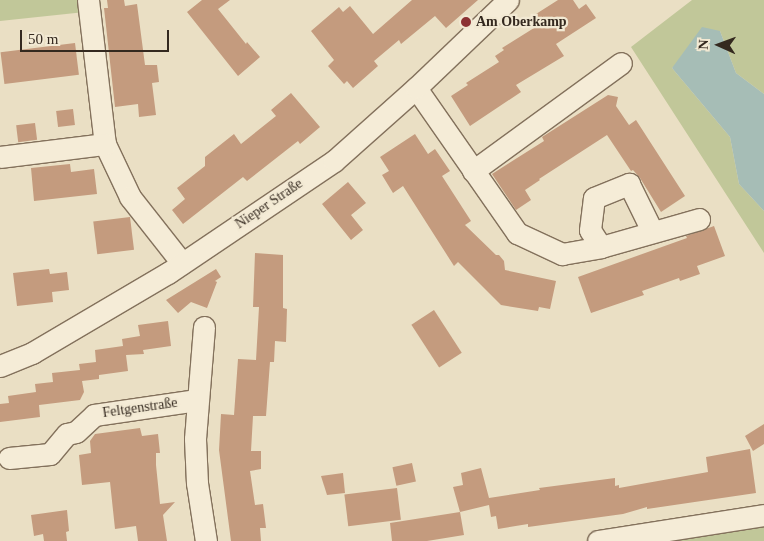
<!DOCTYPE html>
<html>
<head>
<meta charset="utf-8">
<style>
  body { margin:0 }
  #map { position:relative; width:764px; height:541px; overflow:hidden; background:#eadfc4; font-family:"Times New Roman",serif }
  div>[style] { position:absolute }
  .green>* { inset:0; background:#c1c799 }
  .water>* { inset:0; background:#a6bdb6 }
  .building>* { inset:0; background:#c49b7e; transform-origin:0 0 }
  .roads { filter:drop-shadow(1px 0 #83715c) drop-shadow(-1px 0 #83715c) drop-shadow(0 1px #83715c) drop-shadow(0 -1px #83715c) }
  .minor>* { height:21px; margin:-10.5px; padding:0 10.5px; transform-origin:10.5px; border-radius:10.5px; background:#f5ecd7 }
  .dots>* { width:14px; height:14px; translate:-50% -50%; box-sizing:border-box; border:2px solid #f2e9d3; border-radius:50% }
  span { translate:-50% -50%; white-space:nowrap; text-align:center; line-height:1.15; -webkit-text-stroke:4.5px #f2e9d3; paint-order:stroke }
  .poi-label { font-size:14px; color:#34291f; font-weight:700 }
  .left { translate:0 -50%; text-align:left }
  .street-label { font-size:14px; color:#34291f }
  .north { position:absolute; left:694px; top:20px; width:50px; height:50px; -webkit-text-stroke:4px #f2e9d3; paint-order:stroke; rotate:272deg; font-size:14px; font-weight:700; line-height:20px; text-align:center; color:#34291f }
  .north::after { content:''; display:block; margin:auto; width:18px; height:22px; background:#34291f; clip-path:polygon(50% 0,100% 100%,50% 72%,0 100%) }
  .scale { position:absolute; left:20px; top:30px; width:149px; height:22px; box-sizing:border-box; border:2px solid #34291f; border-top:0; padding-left:6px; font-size:15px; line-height:18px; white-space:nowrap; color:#34291f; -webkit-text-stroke:4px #f2e9d3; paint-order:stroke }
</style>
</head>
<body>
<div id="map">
  <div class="green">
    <div style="clip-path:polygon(0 0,83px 0,85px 12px,0 21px)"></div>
    <div style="clip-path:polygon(692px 0,764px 0,764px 94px,736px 73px,720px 31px,672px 68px,730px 137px,739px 184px,764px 211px,764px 253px,631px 47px)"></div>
    <div style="clip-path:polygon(764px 525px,764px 541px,671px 541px)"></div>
  </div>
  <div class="water">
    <div style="clip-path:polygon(702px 27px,720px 31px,736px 73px,764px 94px,764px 211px,739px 184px,730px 137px,672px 68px)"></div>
  </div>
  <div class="building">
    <div style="clip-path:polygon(107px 0,124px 0,125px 6px,137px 4px,145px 65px,157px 65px,159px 82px,152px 83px,156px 115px,139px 117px,138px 104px,115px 107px,104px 8px,108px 8px)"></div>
    <div style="clip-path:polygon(202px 0,230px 0,218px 9px,246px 44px,247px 42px,260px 57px,238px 76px,187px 12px)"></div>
    <div style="clip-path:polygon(412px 0,478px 0,446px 28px,435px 16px,401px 44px,399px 40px,374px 61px,378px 66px,353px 88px,347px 81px,344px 84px,328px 66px,334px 60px,311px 31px,339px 7px,343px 12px,350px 6px,373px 34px)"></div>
    <div style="clip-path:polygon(558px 0,573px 0,579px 9px,586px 4px,596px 18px,556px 44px,564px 56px,516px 85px,521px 92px,470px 126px,451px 96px,468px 85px,466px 83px,499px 62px,495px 56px,504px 50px,502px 48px,542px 23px,536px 14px)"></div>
    <div style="left:75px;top:43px;width:32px;height:75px;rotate:83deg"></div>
    <div style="clip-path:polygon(291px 93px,320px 127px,300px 144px,298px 141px,247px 181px,243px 177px,183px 224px,172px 210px,185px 199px,177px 188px,205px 166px,205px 157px,234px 134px,241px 144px,276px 116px,271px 110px)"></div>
    <div style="clip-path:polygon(608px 95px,618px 97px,616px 106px,629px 125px,636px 120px,685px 196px,661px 212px,640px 178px,633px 170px,631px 171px,607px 135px,539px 179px,540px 180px,525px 190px,531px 200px,516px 210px,492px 174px,544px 141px,542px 137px)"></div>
    <div style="left:73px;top:109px;width:16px;height:17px;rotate:83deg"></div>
    <div style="left:35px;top:123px;width:17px;height:19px;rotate:83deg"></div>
    <div style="clip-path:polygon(415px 134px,428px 154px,435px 149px,450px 171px,442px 176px,471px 221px,465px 225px,496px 255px,499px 255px,504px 261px,505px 270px,556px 281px,550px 309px,539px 307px,538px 311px,501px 305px,458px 262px,454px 266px,403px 186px,393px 193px,382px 175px,389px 171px,380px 157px)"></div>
    <div style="clip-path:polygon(70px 164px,71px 172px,94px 169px,97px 194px,34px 201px,31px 168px)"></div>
    <div style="clip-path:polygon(348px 182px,366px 203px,351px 215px,363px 230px,351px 240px,322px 204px)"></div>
    <div style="left:130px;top:217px;width:33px;height:37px;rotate:83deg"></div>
    <div style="clip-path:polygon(714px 226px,725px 256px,697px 266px,700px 274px,680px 281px,679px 278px,642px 291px,644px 295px,591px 313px,578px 277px,687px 238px,686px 236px)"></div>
    <div style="clip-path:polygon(255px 253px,283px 255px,283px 308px,287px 309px,286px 342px,275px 341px,274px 362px,270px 362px,266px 416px,253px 416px,251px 451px,261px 451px,261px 469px,250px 471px,255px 505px,263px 504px,266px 528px,260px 528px,261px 541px,231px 541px,219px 450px,221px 414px,234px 415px,238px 359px,256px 360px,259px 307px,253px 307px)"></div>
    <div style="clip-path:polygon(49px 269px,50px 274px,67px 272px,69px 290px,52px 292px,53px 302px,17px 306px,13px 273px)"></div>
    <div style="clip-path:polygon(216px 269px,221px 277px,215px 281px,217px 282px,207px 308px,191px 302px,178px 313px,166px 300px)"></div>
    <div style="left:434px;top:310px;width:51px;height:27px;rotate:57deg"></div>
    <div style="clip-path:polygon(168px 321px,171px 346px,143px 350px,144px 354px,126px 355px,128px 371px,99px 375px,99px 379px,82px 381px,84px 392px,80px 400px,39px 405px,40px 417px,0 422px,0 404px,9px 403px,8px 396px,36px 392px,35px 384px,53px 382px,52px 373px,80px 370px,79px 364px,96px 362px,95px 350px,123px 346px,122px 339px,140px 336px,138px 325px)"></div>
    <div style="clip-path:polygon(764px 424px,764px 444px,753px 451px,745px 436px)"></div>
    <div style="clip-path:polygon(140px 428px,142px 436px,158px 434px,160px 453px,156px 453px,156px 465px,160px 504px,175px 502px,163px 515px,167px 541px,138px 541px,136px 526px,115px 529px,110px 482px,82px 485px,79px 455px,91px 453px,90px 441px,95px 434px)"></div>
    <div style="clip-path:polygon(750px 449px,756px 493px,647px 509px,647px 507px,623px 514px,528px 527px,528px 524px,498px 529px,496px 516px,491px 517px,489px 505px,460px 512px,464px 535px,427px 541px,392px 541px,390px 523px,460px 512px,453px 487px,463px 485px,461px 473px,481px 468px,489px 498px,540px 490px,539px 488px,615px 478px,615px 486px,619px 485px,619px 488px,708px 472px,706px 457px)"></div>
    <div style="left:412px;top:463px;width:19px;height:20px;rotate:78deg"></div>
    <div style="clip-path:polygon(343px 473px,345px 493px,327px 495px,321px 476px)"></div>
    <div style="left:397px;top:488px;width:32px;height:53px;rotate:83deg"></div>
    <div style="clip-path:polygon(67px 510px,69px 531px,66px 532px,67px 541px,44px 541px,43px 534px,34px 536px,31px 515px)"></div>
  </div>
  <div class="roads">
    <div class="minor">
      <div style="left:88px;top:0;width:145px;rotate:83.3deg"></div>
      <div style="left:105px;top:144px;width:59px;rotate:64.7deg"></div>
      <div style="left:130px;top:197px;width:84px;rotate:51.8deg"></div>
      <div style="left:416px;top:88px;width:177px;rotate:55.1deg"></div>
      <div style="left:517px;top:233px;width:50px;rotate:25deg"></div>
      <div style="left:562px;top:254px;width:40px;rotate:-10deg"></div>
      <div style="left:601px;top:247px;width:102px;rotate:-15.9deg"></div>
      <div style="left:0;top:157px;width:106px;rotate:-7.1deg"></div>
      <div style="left:473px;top:171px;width:183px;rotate:-36.1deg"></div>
      <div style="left:601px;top:247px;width:20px;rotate:-123deg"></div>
      <div style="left:590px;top:230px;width:32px;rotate:-83deg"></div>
      <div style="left:594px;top:198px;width:38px;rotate:-22deg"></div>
      <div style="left:629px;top:184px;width:52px;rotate:63.9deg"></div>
      <div style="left:204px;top:327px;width:112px;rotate:94.6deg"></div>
      <div style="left:195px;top:439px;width:44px;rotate:87.4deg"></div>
      <div style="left:197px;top:483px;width:59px;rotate:81.2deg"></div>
      <div style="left:0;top:366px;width:35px;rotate:-22deg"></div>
      <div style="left:32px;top:353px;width:158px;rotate:-30.5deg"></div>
      <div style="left:168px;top:273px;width:200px;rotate:-34deg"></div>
      <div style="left:334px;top:161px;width:110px;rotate:-41.7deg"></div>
      <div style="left:416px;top:88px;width:127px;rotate:-43.7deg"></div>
      <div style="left:9px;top:458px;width:41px;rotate:-5.6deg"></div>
      <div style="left:50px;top:454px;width:26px;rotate:-50deg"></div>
      <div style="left:67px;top:434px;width:9px;rotate:-13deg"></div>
      <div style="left:76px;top:432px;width:25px;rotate:-43deg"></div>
      <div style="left:94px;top:415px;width:104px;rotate:-8.3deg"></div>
      <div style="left:598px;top:541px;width:168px;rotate:-8.9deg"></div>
    </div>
  </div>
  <div class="dots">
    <div style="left:466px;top:22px;background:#8c3233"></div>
  </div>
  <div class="poi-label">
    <span class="left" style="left:476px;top:22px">Am Oberkamp</span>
  </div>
  <div class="street-label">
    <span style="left:269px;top:204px;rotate:-34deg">Nieper Straße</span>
    <span style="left:140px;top:408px;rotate:-8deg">Feltgenstraße</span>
  </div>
  <div class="north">N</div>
  <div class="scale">50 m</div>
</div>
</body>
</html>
